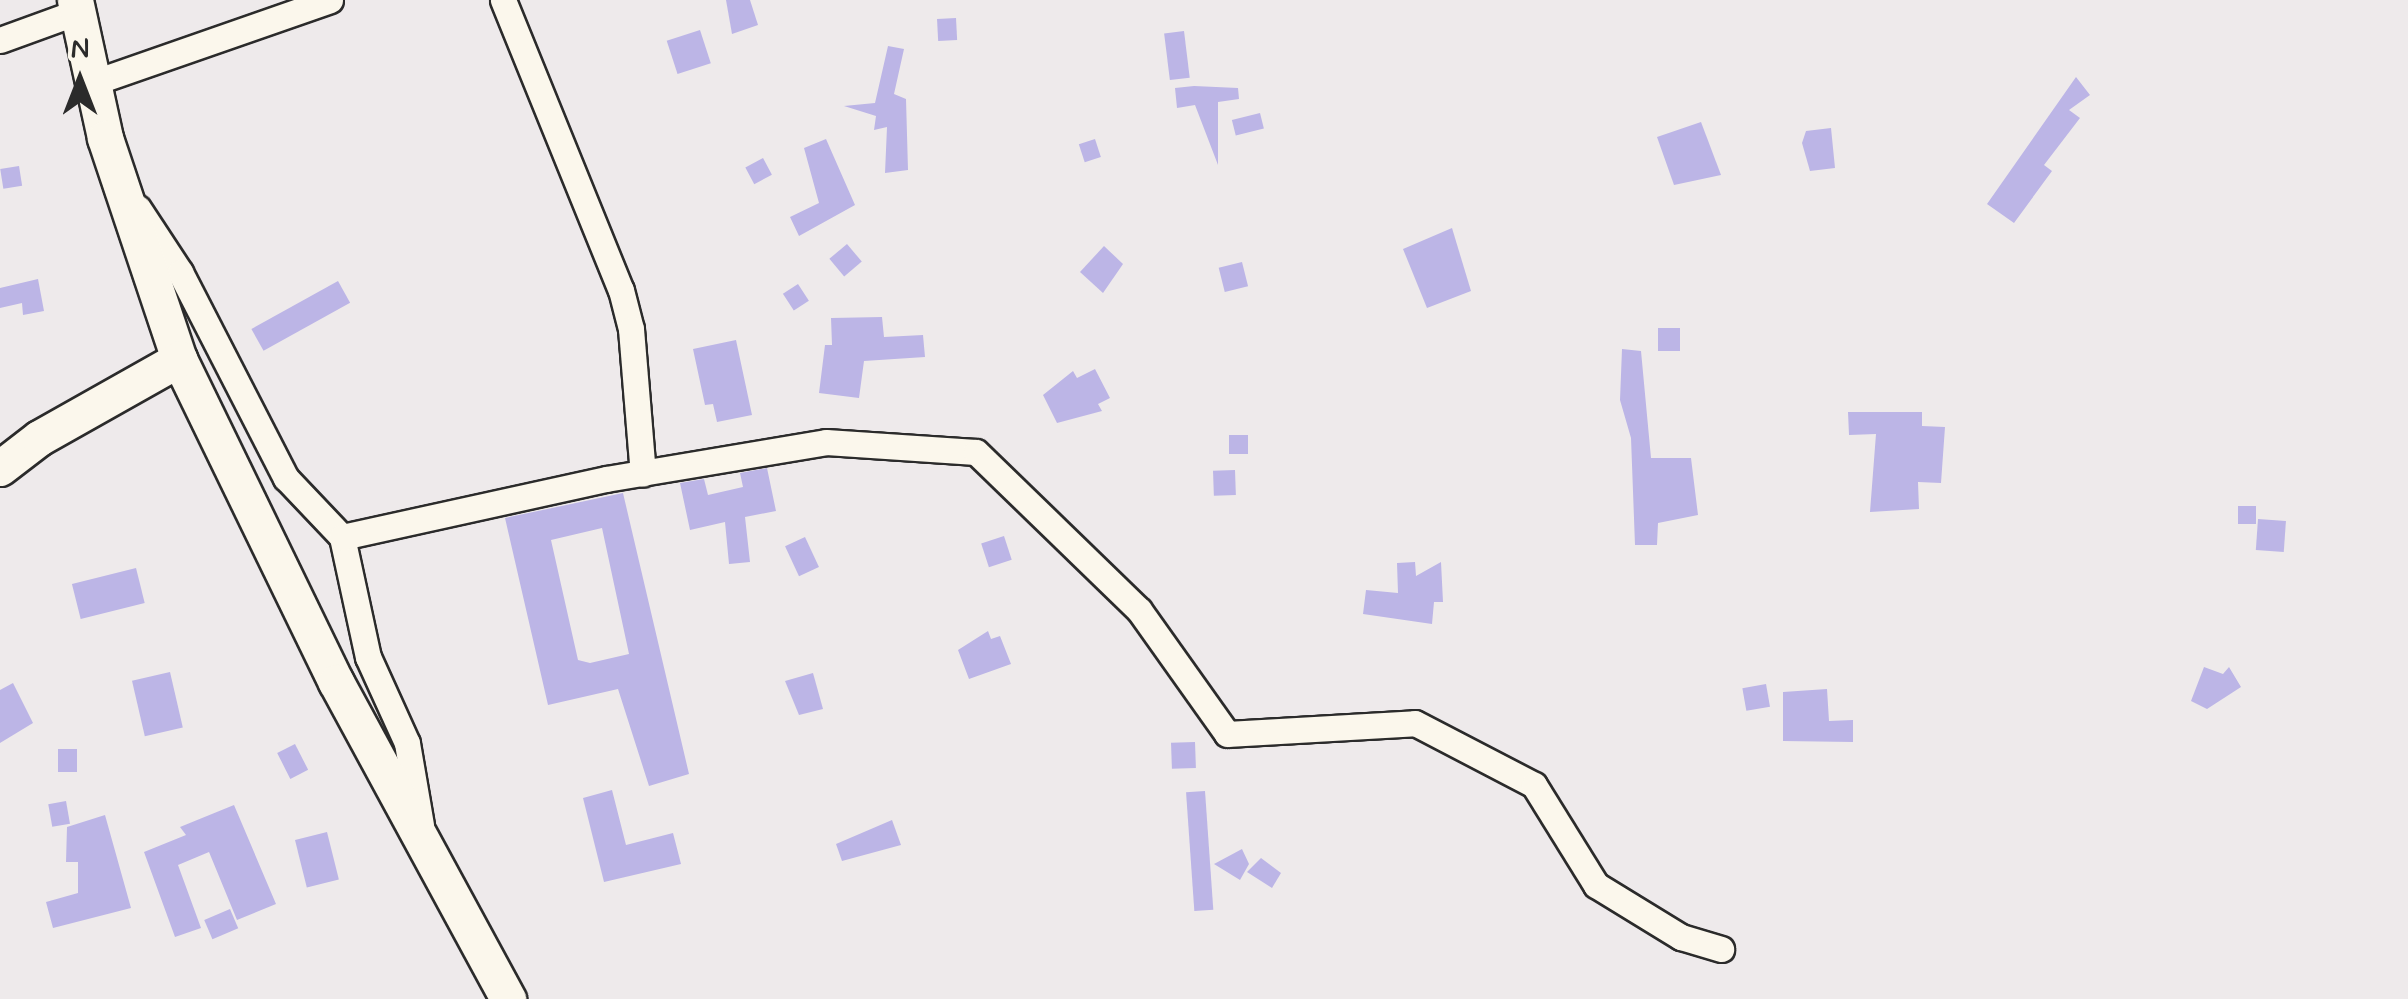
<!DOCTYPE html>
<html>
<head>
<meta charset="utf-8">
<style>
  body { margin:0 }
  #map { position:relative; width:2408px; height:999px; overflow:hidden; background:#eeeaeb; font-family:Mynerve,sans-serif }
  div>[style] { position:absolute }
  .building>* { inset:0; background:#bcb5e6; transform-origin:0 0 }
  .roads { filter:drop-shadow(2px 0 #2b2b2b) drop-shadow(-2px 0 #2b2b2b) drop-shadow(0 2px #2b2b2b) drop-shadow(0 -2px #2b2b2b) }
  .street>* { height:25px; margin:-12.5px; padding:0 12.5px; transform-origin:12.5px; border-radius:12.5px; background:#fbf7ec }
  .secondary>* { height:35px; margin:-17.5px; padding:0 17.5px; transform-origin:17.5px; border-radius:17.5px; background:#fbf7ec }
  span { translate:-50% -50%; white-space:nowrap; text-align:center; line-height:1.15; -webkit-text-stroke:9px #fbf7ec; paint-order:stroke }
  .north { position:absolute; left:30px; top:30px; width:100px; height:100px; -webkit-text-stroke:8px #fbf7ec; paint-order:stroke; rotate:0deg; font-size:28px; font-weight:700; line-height:40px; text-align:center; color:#2b2b2b }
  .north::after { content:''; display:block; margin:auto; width:35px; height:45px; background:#2b2b2b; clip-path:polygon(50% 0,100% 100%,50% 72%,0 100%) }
</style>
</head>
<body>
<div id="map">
  <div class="building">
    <div style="clip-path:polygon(726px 0,750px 0,758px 25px,732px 34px)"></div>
    <div style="left:956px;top:18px;width:22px;height:19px;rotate:87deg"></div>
    <div style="left:700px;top:30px;width:35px;height:35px;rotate:72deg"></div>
    <div style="left:1184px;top:31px;width:47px;height:20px;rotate:83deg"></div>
    <div style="clip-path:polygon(888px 46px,904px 49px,894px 94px,906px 99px,908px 170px,885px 173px,887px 127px,874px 130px,876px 116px,844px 106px,875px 103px)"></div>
    <div style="clip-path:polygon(2076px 77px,2090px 95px,2069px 110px,2080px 118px,2044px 165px,2052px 171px,2014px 223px,1987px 204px)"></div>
    <div style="clip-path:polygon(1194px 86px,1238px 88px,1239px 99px,1218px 102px,1218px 165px,1195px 105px,1177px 108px,1175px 88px)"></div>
    <div style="left:1260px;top:113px;width:16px;height:29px;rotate:76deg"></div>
    <div style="clip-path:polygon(1701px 122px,1721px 175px,1674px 185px,1657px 137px)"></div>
    <div style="clip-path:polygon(1831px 128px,1835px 168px,1810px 171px,1802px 143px,1806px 131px)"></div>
    <div style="clip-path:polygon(826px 139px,855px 205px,799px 236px,790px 217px,819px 203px,804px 148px)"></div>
    <div style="left:1095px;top:139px;width:19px;height:17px;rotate:72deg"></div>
    <div style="left:763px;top:158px;width:19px;height:20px;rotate:62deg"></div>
    <div style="left:19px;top:166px;width:20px;height:19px;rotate:81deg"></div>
    <div style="clip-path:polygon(1452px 228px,1471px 291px,1427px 308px,1403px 249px)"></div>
    <div style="left:847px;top:244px;width:23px;height:23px;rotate:50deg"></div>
    <div style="clip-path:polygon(1104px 246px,1123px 264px,1103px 293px,1080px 272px)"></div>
    <div style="left:1242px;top:262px;width:25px;height:24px;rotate:76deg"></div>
    <div style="clip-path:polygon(38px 279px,44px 311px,23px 315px,22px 303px,0 308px,0 288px)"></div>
    <div style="left:338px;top:281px;width:25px;height:99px;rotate:61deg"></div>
    <div style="left:798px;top:284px;width:20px;height:18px;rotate:57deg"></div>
    <div style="clip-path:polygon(882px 317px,884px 337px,923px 335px,925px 357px,864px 361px,859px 398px,819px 393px,825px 345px,832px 345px,831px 318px)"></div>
    <div style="left:1658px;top:328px;width:22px;height:23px"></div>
    <div style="clip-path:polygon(736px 340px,752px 415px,717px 422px,713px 404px,705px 405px,693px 349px)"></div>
    <div style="clip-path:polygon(1622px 349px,1641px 351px,1651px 458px,1691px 458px,1698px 515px,1658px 523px,1657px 545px,1635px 545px,1631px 438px,1620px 400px)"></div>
    <div style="clip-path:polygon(1095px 369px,1110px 398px,1098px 404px,1102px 411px,1057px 423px,1043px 395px,1073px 371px,1077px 378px)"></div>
    <div style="clip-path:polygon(1848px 412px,1922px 412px,1922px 426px,1945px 427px,1941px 483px,1918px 482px,1919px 509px,1870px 512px,1876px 434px,1849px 435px)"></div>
    <div style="left:1229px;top:435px;width:19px;height:19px"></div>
    <div style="clip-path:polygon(767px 468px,776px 511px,745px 517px,750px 562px,729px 564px,725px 522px,690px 530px,680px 483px,704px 479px,708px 495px,743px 487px,740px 473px)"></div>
    <div style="left:1235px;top:470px;width:25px;height:22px;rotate:88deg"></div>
    <div style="clip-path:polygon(evenodd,623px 493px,689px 774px,649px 786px,618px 689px,548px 705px,505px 518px,623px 493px,602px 528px,629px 654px,590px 663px,578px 660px,551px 540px,602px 528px)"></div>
    <div style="left:2238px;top:506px;width:18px;height:18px"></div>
    <div style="left:2258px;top:519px;width:28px;height:31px;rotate:4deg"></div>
    <div style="left:1004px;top:536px;width:25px;height:24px;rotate:72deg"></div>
    <div style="left:805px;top:537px;width:33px;height:22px;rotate:65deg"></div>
    <div style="clip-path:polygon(1415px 562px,1416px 576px,1441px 562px,1443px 602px,1434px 602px,1432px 624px,1363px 614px,1366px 590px,1398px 593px,1397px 563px)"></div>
    <div style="left:136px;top:568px;width:36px;height:66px;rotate:76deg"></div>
    <div style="clip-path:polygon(988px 631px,991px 639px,1000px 636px,1011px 664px,969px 679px,958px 650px)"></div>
    <div style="clip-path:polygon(2204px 667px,2223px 674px,2229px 667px,2241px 687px,2207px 709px,2191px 701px)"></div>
    <div style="left:170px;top:672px;width:57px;height:39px;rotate:77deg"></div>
    <div style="clip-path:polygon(813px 673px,823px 709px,799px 715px,785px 681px)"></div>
    <div style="clip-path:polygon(13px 683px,33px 723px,0 743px,0 690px)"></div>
    <div style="left:1766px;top:684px;width:23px;height:24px;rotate:80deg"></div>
    <div style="clip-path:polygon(1827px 689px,1829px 721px,1853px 720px,1853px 742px,1783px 741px,1783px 692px)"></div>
    <div style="left:1195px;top:742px;width:26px;height:24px;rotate:88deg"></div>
    <div style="left:295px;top:744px;width:29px;height:20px;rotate:63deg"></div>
    <div style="left:58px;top:749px;width:19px;height:23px"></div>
    <div style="clip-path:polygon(612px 790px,626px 845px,673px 833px,681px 864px,604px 882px,583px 798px)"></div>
    <div style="left:1205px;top:791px;width:119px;height:19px;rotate:86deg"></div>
    <div style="left:66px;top:801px;width:23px;height:18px;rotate:80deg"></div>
    <div style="clip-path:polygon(234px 805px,276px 904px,237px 920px,209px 852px,178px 865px,201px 928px,175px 937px,144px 852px,186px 835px,180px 827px)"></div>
    <div style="clip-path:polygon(105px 815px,131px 908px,53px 928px,46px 902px,78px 893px,78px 862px,66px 862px,67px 827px)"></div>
    <div style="clip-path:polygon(892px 820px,901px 845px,842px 861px,836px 844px)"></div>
    <div style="left:327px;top:832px;width:49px;height:33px;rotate:76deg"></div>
    <div style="clip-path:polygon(1242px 849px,1249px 864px,1240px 880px,1214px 864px)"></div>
    <div style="clip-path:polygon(1261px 858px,1281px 873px,1272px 888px,1247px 872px)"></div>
    <div style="left:230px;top:909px;width:21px;height:28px;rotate:67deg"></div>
  </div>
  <div class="roads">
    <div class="street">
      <div style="left:503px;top:0;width:313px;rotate:67.9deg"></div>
      <div style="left:621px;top:290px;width:40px;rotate:75.6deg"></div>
      <div style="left:631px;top:329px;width:145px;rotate:85.3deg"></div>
      <div style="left:0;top:40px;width:82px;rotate:-20deg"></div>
      <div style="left:92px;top:83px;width:252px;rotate:-19.2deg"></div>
      <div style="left:138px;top:208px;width:77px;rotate:56.7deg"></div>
      <div style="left:180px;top:272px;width:232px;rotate:62.8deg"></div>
      <div style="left:286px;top:478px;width:81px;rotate:46.5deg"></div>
      <div style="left:342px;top:537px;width:123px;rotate:77.8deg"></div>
      <div style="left:368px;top:657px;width:94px;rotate:65.6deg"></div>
      <div style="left:407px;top:743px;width:83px;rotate:80.3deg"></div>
      <div style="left:342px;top:537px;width:270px;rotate:-12.4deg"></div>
      <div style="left:606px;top:479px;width:223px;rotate:-9.5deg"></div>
      <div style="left:826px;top:442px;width:150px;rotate:3.8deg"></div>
      <div style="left:976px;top:452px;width:227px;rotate:44.1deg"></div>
      <div style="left:1139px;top:610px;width:152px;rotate:54.6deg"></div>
      <div style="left:1227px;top:734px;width:188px;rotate:-3.3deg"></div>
      <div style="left:1415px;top:723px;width:134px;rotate:27.5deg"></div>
      <div style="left:1534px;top:785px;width:118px;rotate:58.2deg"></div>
      <div style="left:1596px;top:885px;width:100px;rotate:31.5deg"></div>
      <div style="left:1681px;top:937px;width:42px;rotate:16.7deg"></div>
    </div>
    <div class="secondary">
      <div style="left:75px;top:0;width:141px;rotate:77.7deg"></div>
      <div style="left:105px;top:138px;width:233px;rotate:71.5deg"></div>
      <div style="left:179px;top:359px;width:359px;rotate:64.1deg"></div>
      <div style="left:336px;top:682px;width:361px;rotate:61.5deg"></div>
      <div style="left:0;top:468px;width:49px;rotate:-37.6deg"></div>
      <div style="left:39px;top:438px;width:161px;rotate:-29.4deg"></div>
    </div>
  </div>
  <div class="north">N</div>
</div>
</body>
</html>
